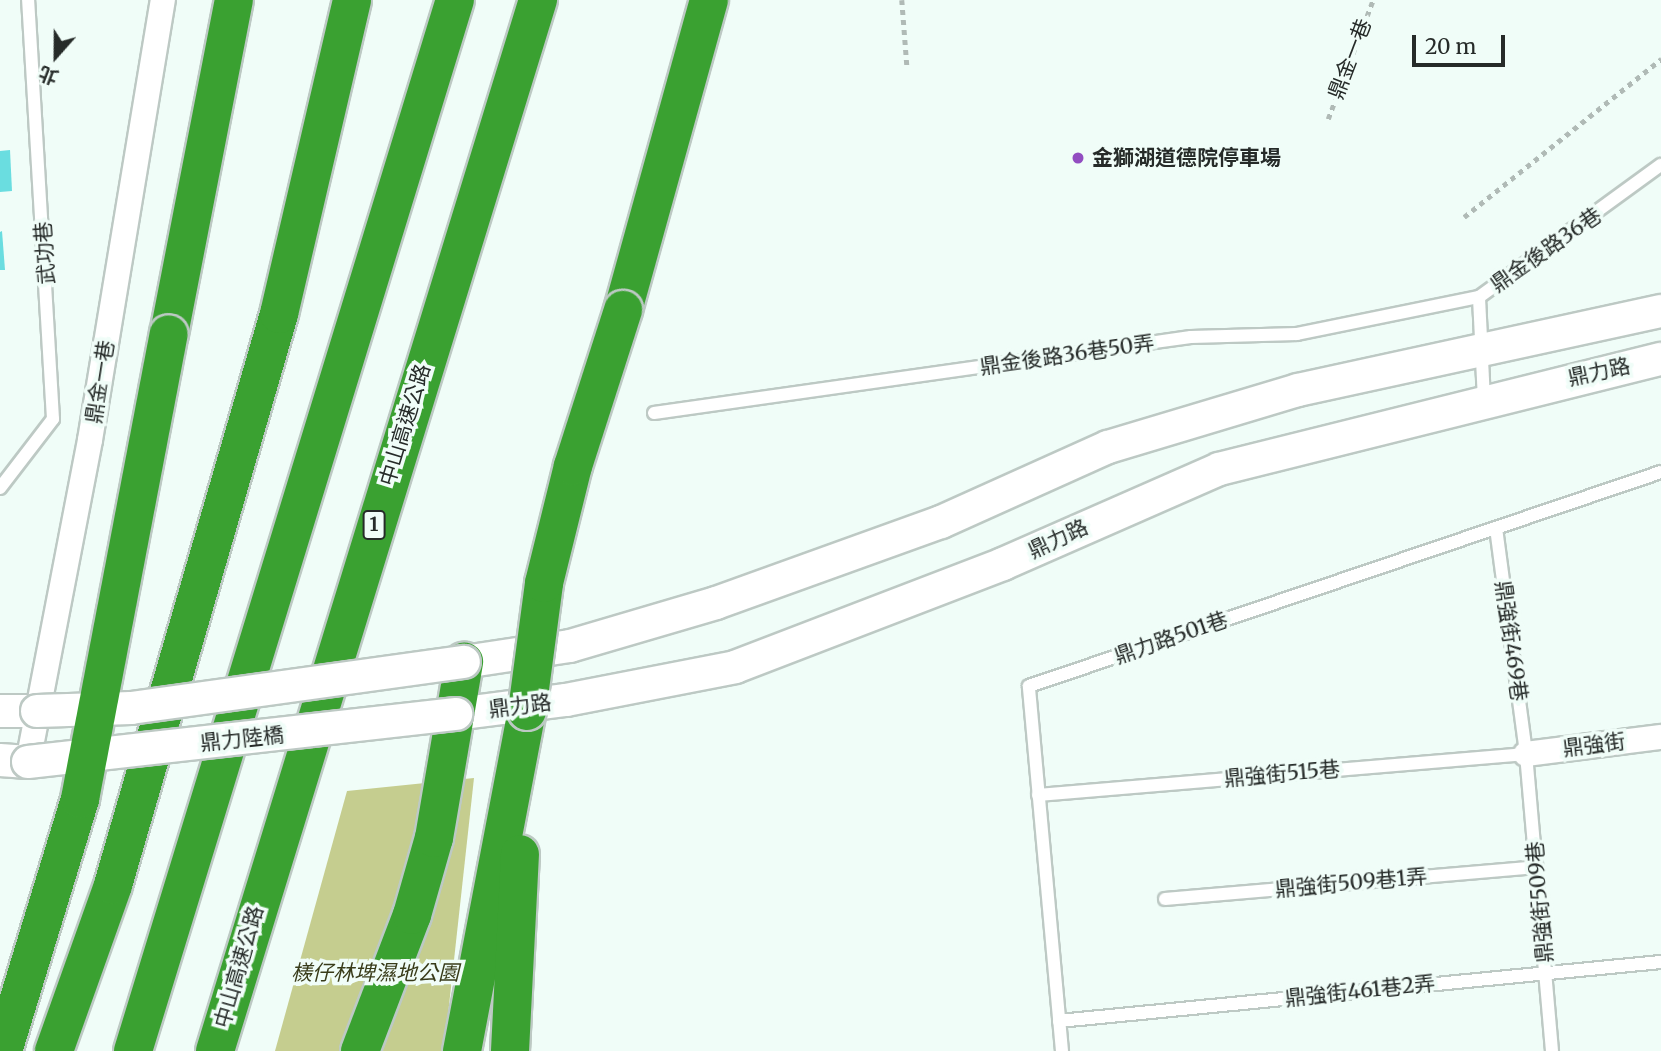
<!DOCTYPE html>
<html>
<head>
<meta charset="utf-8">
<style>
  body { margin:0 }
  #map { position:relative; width:1661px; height:1051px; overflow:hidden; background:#f0fdf8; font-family:Merriweather,"Noto Sans TC",serif }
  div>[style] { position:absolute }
  .green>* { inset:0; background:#c5cd8f }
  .building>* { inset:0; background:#6adde0 }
  .path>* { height:4.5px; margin-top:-2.25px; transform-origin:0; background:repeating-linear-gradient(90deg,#b0bab6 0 5px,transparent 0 10px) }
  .roads { filter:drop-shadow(2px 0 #bdc9c4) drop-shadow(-2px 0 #bdc9c4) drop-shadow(0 2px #bdc9c4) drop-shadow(0 -2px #bdc9c4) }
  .service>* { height:12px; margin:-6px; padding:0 6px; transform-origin:6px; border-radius:6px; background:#fff }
  .minor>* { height:24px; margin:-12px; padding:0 12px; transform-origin:12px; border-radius:12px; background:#fff }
  .tertiary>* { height:32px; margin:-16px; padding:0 16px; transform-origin:16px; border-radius:16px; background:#fff }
  .motorway>* { height:38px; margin:-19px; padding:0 19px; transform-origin:19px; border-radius:19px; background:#3aa131 }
  .bridges { filter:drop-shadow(2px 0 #bdc9c4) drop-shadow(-2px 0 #bdc9c4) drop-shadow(0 2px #bdc9c4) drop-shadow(0 -2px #bdc9c4) }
  .tertiary-bridge>* { height:32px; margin:-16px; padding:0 16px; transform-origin:16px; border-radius:16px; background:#fff }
  .motorway-bridge>* { height:38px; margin:-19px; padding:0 19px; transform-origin:19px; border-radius:19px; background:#3aa131 }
  .dots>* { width:19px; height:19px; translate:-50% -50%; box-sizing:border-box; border:4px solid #f0fdf8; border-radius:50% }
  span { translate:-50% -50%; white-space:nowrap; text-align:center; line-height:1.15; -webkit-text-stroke:7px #f0fdf8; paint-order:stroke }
  .shield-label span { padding:2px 5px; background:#f0fdf8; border:2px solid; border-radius:5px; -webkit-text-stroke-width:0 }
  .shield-label { font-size:19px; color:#262b29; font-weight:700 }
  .street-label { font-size:21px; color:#262b29 }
  .poi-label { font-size:21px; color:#262b29; font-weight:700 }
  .left { translate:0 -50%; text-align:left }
  .park-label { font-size:21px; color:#383b19; font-style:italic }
  .north { position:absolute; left:21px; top:21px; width:70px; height:70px; -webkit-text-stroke:5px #f0fdf8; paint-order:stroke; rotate:201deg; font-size:19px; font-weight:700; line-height:28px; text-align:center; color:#262b29 }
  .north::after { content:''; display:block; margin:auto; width:24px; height:32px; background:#262b29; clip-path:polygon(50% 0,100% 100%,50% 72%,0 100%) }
  .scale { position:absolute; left:1412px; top:35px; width:93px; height:32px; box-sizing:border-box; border:4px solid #262b29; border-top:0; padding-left:9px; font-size:21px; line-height:24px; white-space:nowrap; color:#262b29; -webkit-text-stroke:5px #f0fdf8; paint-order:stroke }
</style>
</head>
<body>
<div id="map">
  <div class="green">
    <div style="clip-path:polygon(474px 778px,444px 1051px,275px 1051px,347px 791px)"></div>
  </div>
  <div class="building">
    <div style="clip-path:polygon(10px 150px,12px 191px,0 192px,0 151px)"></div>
    <div style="clip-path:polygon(2px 231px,5px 270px,0 270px,0 232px)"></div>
  </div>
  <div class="path">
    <div style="left:902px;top:0;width:65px;rotate:85.6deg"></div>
    <div style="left:1328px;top:119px;width:127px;rotate:-69.3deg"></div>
    <div style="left:1464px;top:217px;width:253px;rotate:-38.7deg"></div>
  </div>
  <div class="roads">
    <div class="service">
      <div style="left:1484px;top:400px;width:103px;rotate:-92.8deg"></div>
      <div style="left:1479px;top:297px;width:225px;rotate:-36deg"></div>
      <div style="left:654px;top:413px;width:542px;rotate:-8.06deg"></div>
      <div style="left:1191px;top:337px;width:106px;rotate:-1.6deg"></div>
      <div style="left:1297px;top:334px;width:186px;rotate:-11.5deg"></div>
      <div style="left:0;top:488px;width:87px;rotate:-52.5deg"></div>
      <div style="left:53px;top:419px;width:420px;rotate:-93.4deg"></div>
      <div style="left:1496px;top:528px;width:228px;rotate:82.4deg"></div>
      <div style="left:1526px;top:754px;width:298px;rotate:85deg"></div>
      <div style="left:1038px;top:795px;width:490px;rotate:-4.8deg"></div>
      <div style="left:1165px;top:899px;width:373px;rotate:-4.9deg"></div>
      <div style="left:1059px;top:1021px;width:605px;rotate:-5.6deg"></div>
      <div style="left:1062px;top:1051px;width:366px;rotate:-95.2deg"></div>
      <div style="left:1029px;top:686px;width:667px;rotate:-18.71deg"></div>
    </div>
    <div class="minor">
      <div style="left:1526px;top:754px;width:136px;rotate:-7.2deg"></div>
      <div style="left:28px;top:762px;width:328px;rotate:-79.1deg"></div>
      <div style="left:90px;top:440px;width:446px;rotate:-80.6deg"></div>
    </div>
    <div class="tertiary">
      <div style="left:464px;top:662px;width:107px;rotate:-8.6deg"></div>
      <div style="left:570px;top:646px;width:152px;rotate:-16.4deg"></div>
      <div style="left:716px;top:603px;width:239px;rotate:-19.8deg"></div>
      <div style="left:941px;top:522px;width:183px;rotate:-24.2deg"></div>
      <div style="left:1108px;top:447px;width:198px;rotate:-16.7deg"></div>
      <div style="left:1298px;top:390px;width:371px;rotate:-12.3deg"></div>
      <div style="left:0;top:711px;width:37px"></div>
      <div style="left:456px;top:714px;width:111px;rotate:-7.3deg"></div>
      <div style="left:566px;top:700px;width:172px;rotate:-11deg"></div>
      <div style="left:735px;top:667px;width:287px;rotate:-21deg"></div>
      <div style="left:1003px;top:564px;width:236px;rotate:-23.7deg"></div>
      <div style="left:1219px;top:469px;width:455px;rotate:-14deg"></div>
      <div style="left:0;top:760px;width:28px;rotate:4deg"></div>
    </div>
    <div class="motorway">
      <div style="left:623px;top:310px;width:322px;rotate:-74.5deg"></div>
      <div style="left:169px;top:334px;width:340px;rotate:-79deg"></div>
      <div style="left:54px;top:1051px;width:176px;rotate:-70.4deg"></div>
      <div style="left:113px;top:885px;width:595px;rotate:-73.79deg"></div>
      <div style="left:279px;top:314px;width:322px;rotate:-76.9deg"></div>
      <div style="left:133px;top:1051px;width:1099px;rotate:-72.97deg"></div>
      <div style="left:215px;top:1051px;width:1100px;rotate:-72.92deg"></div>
      <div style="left:360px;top:1051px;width:146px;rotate:-69.1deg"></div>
      <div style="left:412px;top:915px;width:80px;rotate:-74.1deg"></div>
      <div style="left:434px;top:838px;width:179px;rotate:-80.3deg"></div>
      <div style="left:462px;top:1051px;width:346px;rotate:-79.2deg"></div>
      <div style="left:510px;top:1051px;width:197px;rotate:-87.1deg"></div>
    </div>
  </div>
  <div class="bridges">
    <div class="tertiary-bridge">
      <div style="left:37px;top:711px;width:94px;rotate:-1.8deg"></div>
      <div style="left:131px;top:708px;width:336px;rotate:-7.9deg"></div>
      <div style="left:28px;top:762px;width:431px;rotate:-6.4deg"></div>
    </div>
    <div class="motorway-bridge">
      <div style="left:527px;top:711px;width:129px;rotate:-82.4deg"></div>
      <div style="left:544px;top:583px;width:121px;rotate:-76.1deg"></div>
      <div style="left:573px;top:466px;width:164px;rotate:-72.2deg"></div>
      <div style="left:3px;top:1051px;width:264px;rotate:-73deg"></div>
      <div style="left:80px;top:799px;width:473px;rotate:-79.2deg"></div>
    </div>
  </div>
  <div class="dots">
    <div style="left:1078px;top:158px;background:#924dc1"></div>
  </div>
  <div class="shield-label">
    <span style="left:374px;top:525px">1</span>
  </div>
  <div class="street-label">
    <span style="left:1350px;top:59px;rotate:-69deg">鼎金一巷</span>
    <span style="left:1546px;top:250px;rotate:-35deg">鼎金後路36巷</span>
    <span style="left:45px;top:253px;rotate:-94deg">武功巷</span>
    <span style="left:1067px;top:355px;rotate:-8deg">鼎金後路36巷50弄</span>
    <span style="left:1599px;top:372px;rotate:-12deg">鼎力路</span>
    <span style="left:100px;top:382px;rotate:-81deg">鼎金一巷</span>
    <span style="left:405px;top:425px;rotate:-73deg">中山高速公路</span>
    <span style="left:1058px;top:539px;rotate:-25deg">鼎力路</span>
    <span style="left:1171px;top:638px;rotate:-19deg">鼎力路501巷</span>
    <span style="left:1511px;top:641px;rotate:82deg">鼎強街469巷</span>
    <span style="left:520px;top:706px;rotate:-7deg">鼎力路</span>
    <span style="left:242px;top:739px;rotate:-6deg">鼎力陸橋</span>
    <span style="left:1594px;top:745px;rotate:-7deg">鼎強街</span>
    <span style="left:1282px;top:774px;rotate:-5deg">鼎強街515巷</span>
    <span style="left:1351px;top:883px;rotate:-5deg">鼎強街509巷1弄</span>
    <span style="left:1540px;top:902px;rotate:-95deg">鼎強街509巷</span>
    <span style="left:239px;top:967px;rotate:-74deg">中山高速公路</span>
    <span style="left:1360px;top:991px;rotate:-6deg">鼎強街461巷2弄</span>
  </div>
  <div class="poi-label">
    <span class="left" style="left:1092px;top:158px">金獅湖道德院停車場</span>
  </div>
  <div class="park-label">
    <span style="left:375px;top:973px">檨仔林埤濕地公園</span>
  </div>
  <div class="north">北</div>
  <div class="scale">20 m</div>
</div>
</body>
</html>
